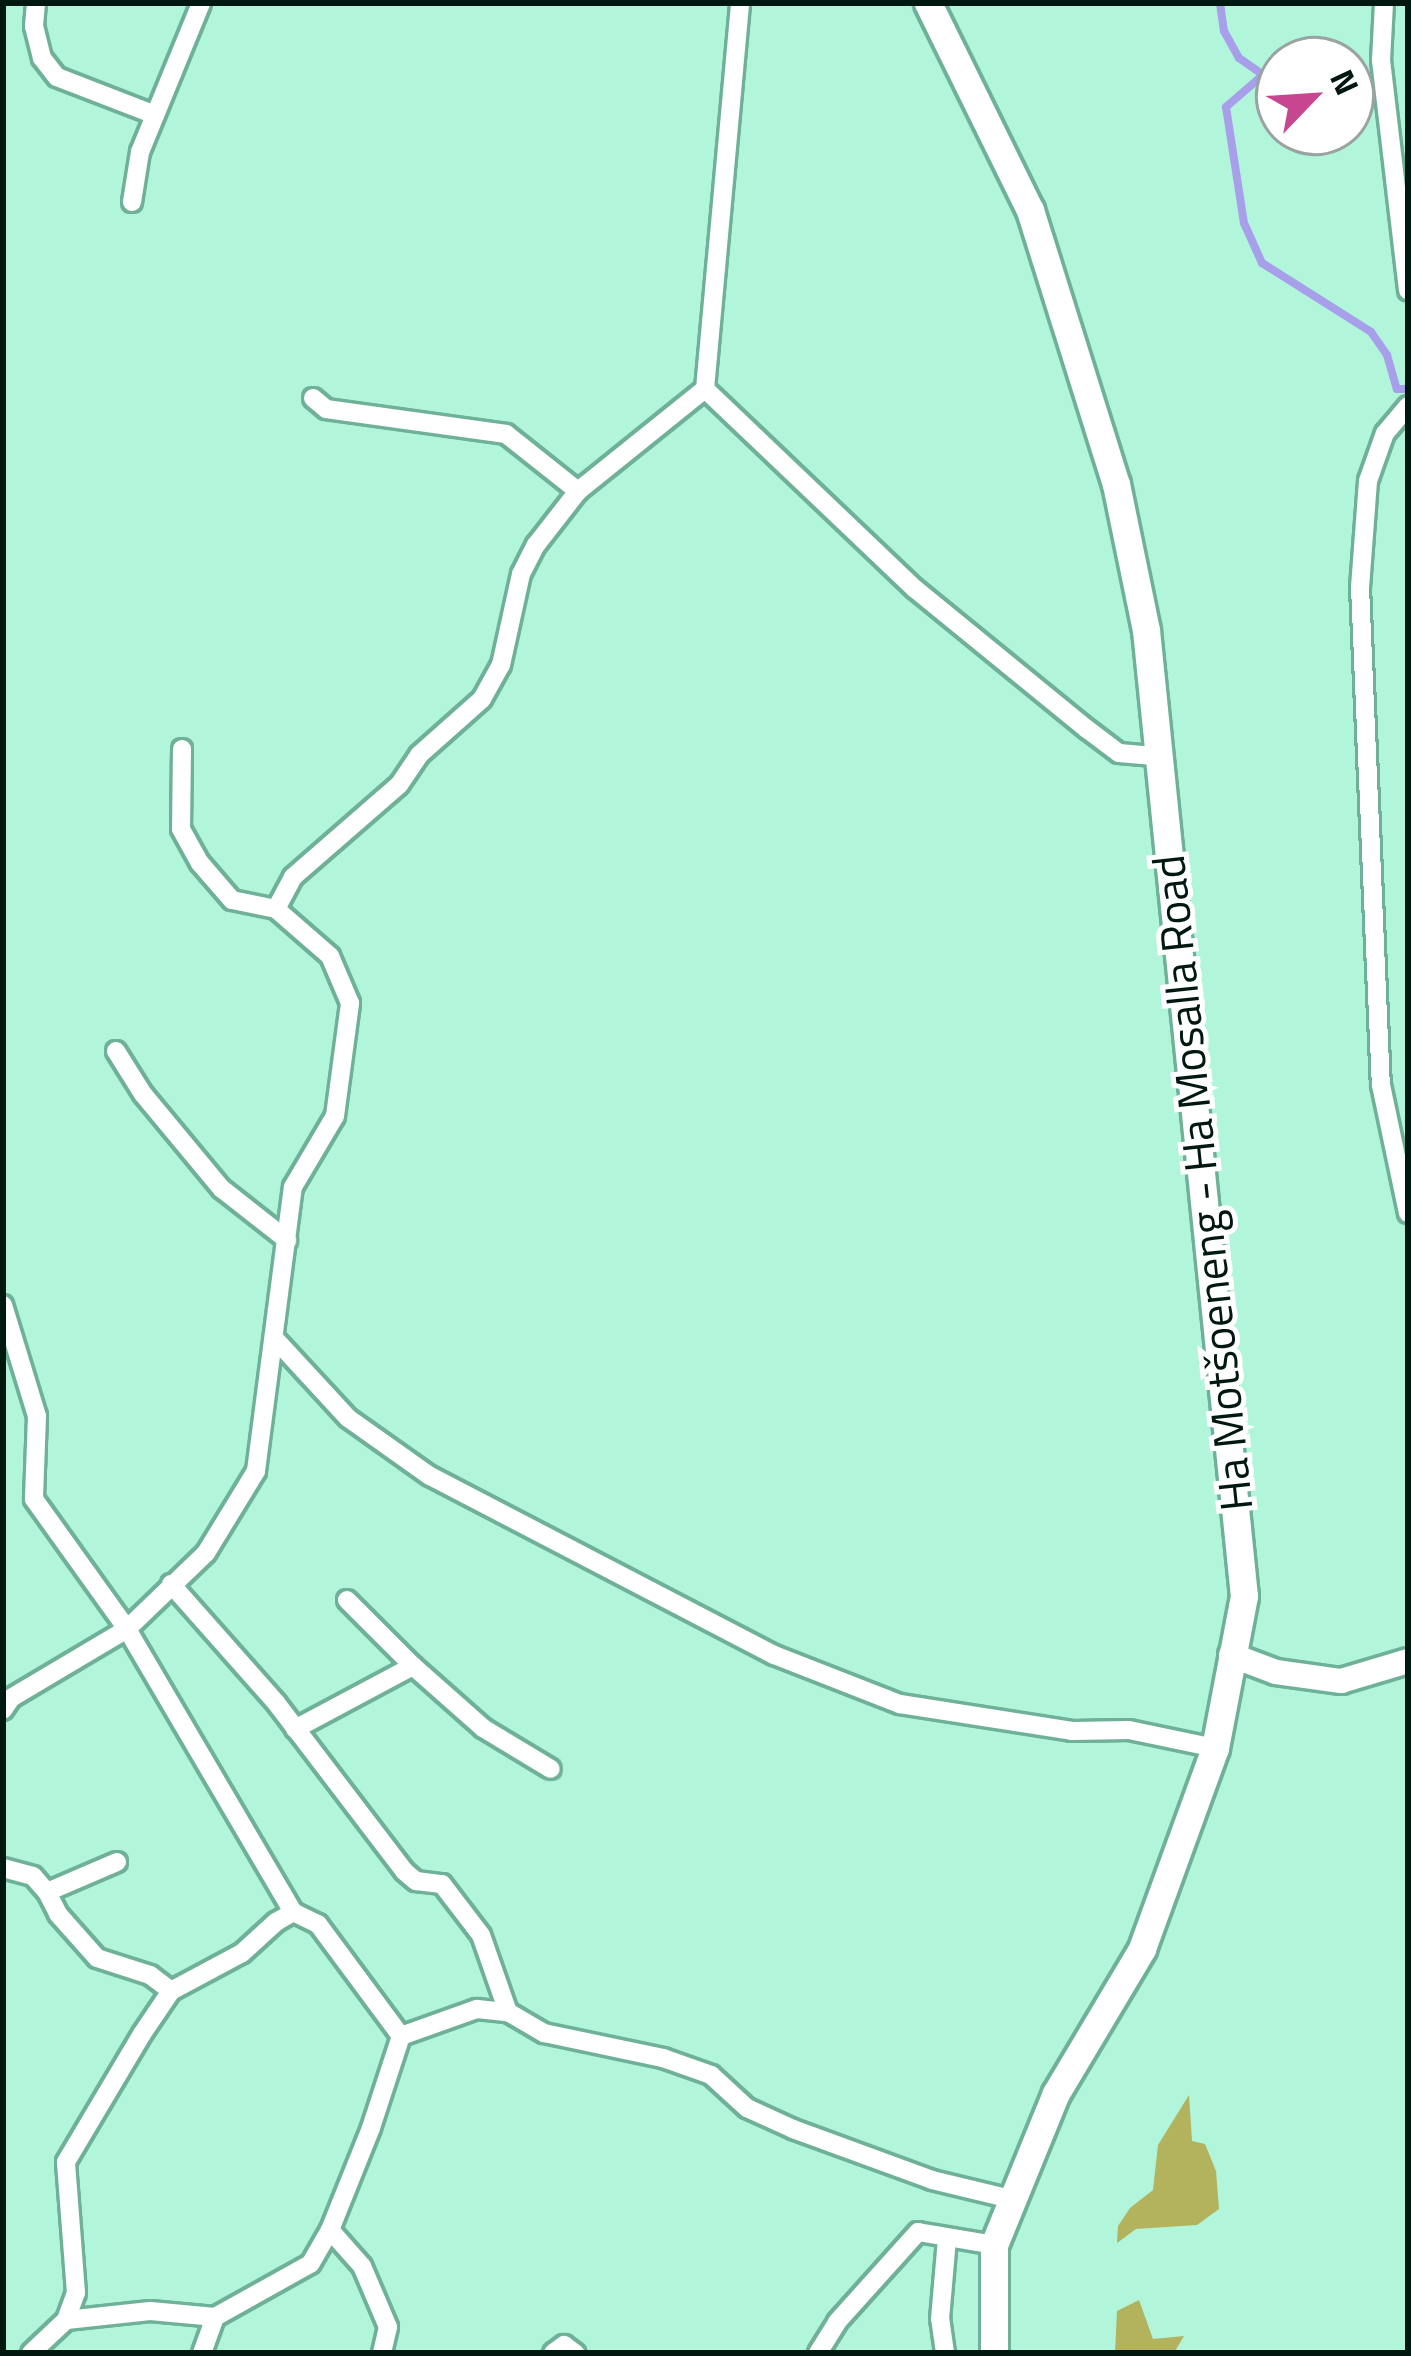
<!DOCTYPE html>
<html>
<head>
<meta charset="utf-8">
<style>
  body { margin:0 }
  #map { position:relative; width:1411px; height:2356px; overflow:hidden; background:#b1f5da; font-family:"Titillium Web",sans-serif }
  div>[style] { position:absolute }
  .forest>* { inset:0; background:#b3b35e }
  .stream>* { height:8px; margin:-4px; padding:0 4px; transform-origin:4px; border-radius:4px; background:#a79fea }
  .roads { filter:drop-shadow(3px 0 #6fb198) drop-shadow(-3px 0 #6fb198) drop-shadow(0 3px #6fb198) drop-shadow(0 -3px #6fb198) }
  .minor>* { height:18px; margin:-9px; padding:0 9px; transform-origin:9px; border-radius:9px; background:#fff }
  .tertiary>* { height:24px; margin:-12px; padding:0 12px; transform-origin:12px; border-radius:12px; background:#fff }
  .secondary>* { height:27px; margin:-13.5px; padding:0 13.5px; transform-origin:13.5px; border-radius:13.5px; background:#fff }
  span { translate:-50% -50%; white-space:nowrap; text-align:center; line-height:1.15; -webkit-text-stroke:10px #fff; paint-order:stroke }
  .street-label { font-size:45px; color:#001810 }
  .frame { position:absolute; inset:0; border:6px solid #001810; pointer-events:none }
  .north { position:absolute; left:1255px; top:36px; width:120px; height:120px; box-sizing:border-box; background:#fff; border:3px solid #99a39f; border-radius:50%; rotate:65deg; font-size:33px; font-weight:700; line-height:48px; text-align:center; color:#001810 }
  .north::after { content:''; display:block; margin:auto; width:42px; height:54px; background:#c6468f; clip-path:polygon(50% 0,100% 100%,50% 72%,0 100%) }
</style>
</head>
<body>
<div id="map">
  <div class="forest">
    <div style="clip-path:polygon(1189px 2095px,1192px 2141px,1205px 2144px,1216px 2171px,1219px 2209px,1197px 2225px,1136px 2229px,1117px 2243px,1118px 2226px,1130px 2208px,1153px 2190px,1158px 2145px)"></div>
    <div style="clip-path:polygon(1139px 2300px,1153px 2339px,1184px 2336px,1174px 2353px,1115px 2353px,1117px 2311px)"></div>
  </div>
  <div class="stream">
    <div style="left:1220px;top:3px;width:28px;rotate:82deg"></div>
    <div style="left:1224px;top:31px;width:31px;rotate:61deg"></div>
    <div style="left:1239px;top:58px;width:29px;rotate:35deg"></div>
    <div style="left:1263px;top:75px;width:49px;rotate:139.1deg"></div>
    <div style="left:1226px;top:107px;width:117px;rotate:81.2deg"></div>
    <div style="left:1244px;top:223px;width:44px;rotate:65.8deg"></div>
    <div style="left:1262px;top:263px;width:129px;rotate:32.3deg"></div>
    <div style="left:1371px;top:332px;width:28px;rotate:55deg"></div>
    <div style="left:1387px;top:355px;width:35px;rotate:74deg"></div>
    <div style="left:1397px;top:389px;width:11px"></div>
  </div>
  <div class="roads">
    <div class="minor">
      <div style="left:36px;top:3px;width:23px;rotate:95deg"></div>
      <div style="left:34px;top:26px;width:33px;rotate:76deg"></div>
      <div style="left:42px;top:58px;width:24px;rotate:52deg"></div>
      <div style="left:57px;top:77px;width:105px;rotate:21.2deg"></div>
      <div style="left:1384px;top:3px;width:57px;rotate:93deg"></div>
      <div style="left:1381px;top:60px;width:232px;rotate:83.3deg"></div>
      <div style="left:132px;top:202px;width:51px;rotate:-80.9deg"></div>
      <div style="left:140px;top:152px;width:161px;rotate:-67.7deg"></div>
      <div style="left:705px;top:389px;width:289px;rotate:43.6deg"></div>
      <div style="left:914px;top:588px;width:223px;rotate:39.2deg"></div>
      <div style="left:1087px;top:729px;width:40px;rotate:37deg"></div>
      <div style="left:1119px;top:753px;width:38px;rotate:5deg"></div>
      <div style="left:313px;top:398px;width:17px;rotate:40deg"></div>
      <div style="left:326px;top:409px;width:182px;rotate:7.9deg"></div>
      <div style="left:506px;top:434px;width:92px;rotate:38.4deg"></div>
      <div style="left:1408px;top:406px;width:35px;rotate:130deg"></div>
      <div style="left:1385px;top:433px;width:51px;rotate:109.5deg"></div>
      <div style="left:1368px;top:481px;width:106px;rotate:94.3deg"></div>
      <div style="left:1360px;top:587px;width:498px;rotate:87.6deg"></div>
      <div style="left:1381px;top:1085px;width:131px;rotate:78.1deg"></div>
      <div style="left:182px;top:749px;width:80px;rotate:90.7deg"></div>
      <div style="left:181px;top:829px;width:39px;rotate:61deg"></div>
      <div style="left:200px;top:863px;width:49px;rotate:49.1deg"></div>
      <div style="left:232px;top:900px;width:45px;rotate:11.6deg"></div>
      <div style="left:116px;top:1051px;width:51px;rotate:57.9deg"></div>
      <div style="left:143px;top:1094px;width:124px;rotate:50.3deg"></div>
      <div style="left:222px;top:1189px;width:83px;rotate:38.1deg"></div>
      <div style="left:3px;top:1305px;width:116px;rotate:73deg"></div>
      <div style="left:37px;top:1416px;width:83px;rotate:92.1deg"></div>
      <div style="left:34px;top:1499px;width:160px;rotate:54.4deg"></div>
      <div style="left:127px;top:1629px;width:328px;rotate:59.6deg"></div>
      <div style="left:276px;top:1340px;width:106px;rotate:47.3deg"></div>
      <div style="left:348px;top:1418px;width:100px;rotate:35.3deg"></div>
      <div style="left:430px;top:1476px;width:388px;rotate:27.5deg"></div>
      <div style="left:774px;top:1655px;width:135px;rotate:21.3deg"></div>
      <div style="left:900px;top:1704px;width:174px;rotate:8.9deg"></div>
      <div style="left:1072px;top:1731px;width:57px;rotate:-1deg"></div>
      <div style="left:1129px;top:1730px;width:88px;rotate:11.8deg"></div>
      <div style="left:171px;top:1584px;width:160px;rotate:48.5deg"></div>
      <div style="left:277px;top:1704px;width:210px;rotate:52.7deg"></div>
      <div style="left:404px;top:1871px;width:16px;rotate:40deg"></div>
      <div style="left:416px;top:1881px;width:26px;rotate:7deg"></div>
      <div style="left:442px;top:1884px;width:64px;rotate:52.6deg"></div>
      <div style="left:481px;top:1935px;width:82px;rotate:70.7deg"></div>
      <div style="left:347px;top:1600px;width:93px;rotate:45deg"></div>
      <div style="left:3px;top:1710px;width:14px;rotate:-56deg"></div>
      <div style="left:11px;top:1698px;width:135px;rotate:-30.7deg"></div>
      <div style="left:127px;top:1629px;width:110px;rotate:-43.9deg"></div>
      <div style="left:206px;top:1553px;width:96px;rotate:-58.6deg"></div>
      <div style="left:256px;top:1471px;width:286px;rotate:-82.6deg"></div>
      <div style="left:293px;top:1187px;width:82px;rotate:-59.4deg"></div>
      <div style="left:335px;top:1116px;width:114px;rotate:-82.4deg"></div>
      <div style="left:350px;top:1003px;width:51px;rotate:-113.1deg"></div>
      <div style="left:330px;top:956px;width:72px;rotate:-139deg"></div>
      <div style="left:276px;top:909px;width:36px;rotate:-62deg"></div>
      <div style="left:293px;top:877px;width:140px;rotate:-41deg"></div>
      <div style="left:399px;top:785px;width:36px;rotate:-56deg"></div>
      <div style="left:419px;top:755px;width:84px;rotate:-41.6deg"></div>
      <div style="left:482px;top:699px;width:39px;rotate:-61deg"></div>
      <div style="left:501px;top:665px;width:93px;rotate:-77.6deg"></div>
      <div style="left:521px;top:574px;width:33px;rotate:-63deg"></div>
      <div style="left:536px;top:545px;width:68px;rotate:-52.1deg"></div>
      <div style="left:578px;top:491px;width:163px;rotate:-38.8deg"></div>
      <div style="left:705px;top:389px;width:388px;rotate:-84.8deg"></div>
      <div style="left:295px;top:1729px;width:134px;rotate:-28.1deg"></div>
      <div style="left:413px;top:1666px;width:94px;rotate:41.5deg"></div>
      <div style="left:483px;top:1728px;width:79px;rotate:31.1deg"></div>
      <div style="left:117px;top:1862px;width:76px;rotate:156.8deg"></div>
      <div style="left:47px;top:1892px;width:25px;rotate:63deg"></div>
      <div style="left:58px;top:1914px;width:59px;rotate:48.4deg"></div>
      <div style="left:97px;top:1958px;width:56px;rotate:17.8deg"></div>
      <div style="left:150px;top:1975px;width:26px;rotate:37deg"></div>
      <div style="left:3px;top:1868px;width:31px;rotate:15deg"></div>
      <div style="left:33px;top:1876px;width:21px;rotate:49deg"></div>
      <div style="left:401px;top:2036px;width:81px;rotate:-19.6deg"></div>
      <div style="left:477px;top:2009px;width:31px;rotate:6deg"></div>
      <div style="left:508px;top:2012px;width:42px;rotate:30.3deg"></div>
      <div style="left:544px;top:2033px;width:122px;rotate:11.9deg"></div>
      <div style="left:663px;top:2058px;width:51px;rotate:19.5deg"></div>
      <div style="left:711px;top:2075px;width:49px;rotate:42.5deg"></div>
      <div style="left:747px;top:2108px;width:51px;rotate:24.5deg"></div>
      <div style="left:793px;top:2129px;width:148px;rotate:20.1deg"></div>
      <div style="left:932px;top:2180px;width:81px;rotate:13.5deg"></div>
      <div style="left:330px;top:2230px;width:48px;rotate:48.4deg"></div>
      <div style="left:362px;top:2266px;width:66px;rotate:66.9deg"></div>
      <div style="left:388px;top:2327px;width:27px;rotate:103deg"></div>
      <div style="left:31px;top:2353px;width:48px;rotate:-43.3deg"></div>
      <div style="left:66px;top:2320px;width:29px;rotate:-70deg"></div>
      <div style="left:76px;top:2293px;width:131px;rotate:-94.4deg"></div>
      <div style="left:66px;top:2162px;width:149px;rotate:-59.3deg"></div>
      <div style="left:142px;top:2034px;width:52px;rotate:-56deg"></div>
      <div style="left:171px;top:1991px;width:81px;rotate:-28.2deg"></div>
      <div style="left:242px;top:1953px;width:46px;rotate:-42.4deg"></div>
      <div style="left:276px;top:1922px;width:20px;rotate:-30deg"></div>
      <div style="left:293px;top:1912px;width:28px;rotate:26deg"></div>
      <div style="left:318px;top:1924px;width:139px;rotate:53.5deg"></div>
      <div style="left:401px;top:2036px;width:97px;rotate:108.1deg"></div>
      <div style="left:371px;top:2128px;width:110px;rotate:111.9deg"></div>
      <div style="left:330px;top:2230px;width:39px;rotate:120deg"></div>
      <div style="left:310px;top:2264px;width:109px;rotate:150.8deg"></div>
      <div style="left:215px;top:2317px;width:65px;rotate:-174.7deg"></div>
      <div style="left:150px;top:2311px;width:84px;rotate:173.9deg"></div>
      <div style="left:202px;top:2353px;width:38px;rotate:-70deg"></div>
      <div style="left:553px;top:2353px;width:14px;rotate:-36deg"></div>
      <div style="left:564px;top:2345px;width:14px;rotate:36deg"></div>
      <div style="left:818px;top:2353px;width:36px;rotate:-58deg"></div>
      <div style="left:837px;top:2322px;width:121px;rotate:-48deg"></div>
      <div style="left:918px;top:2232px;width:77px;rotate:9.7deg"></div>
      <div style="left:945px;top:2353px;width:34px;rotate:-98deg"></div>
      <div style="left:940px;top:2319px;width:80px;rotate:-85deg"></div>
    </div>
    <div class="tertiary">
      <div style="left:1231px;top:1655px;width:48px;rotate:20.7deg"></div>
      <div style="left:1276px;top:1672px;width:66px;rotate:7.9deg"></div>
      <div style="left:1341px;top:1681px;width:70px;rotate:-16.6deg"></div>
    </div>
    <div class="secondary">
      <div style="left:928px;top:3px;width:231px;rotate:63.8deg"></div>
      <div style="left:1030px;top:210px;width:287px;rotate:72.6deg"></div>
      <div style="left:1116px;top:484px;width:149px;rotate:78.4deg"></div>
      <div style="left:1146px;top:630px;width:971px;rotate:84.21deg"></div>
      <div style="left:1244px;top:1596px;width:155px;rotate:100.8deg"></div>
      <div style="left:1215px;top:1748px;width:214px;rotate:110deg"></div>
      <div style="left:1142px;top:1949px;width:168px;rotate:120.8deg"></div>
      <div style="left:1056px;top:2093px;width:164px;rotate:112.2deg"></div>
      <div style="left:994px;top:2245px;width:108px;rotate:90deg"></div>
    </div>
  </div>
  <div class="street-label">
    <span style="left:1202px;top:1183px;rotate:-96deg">Ha Motšoeneng - Ha Mosalla Road</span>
  </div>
  <div class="frame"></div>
  <div class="north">N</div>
</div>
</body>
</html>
